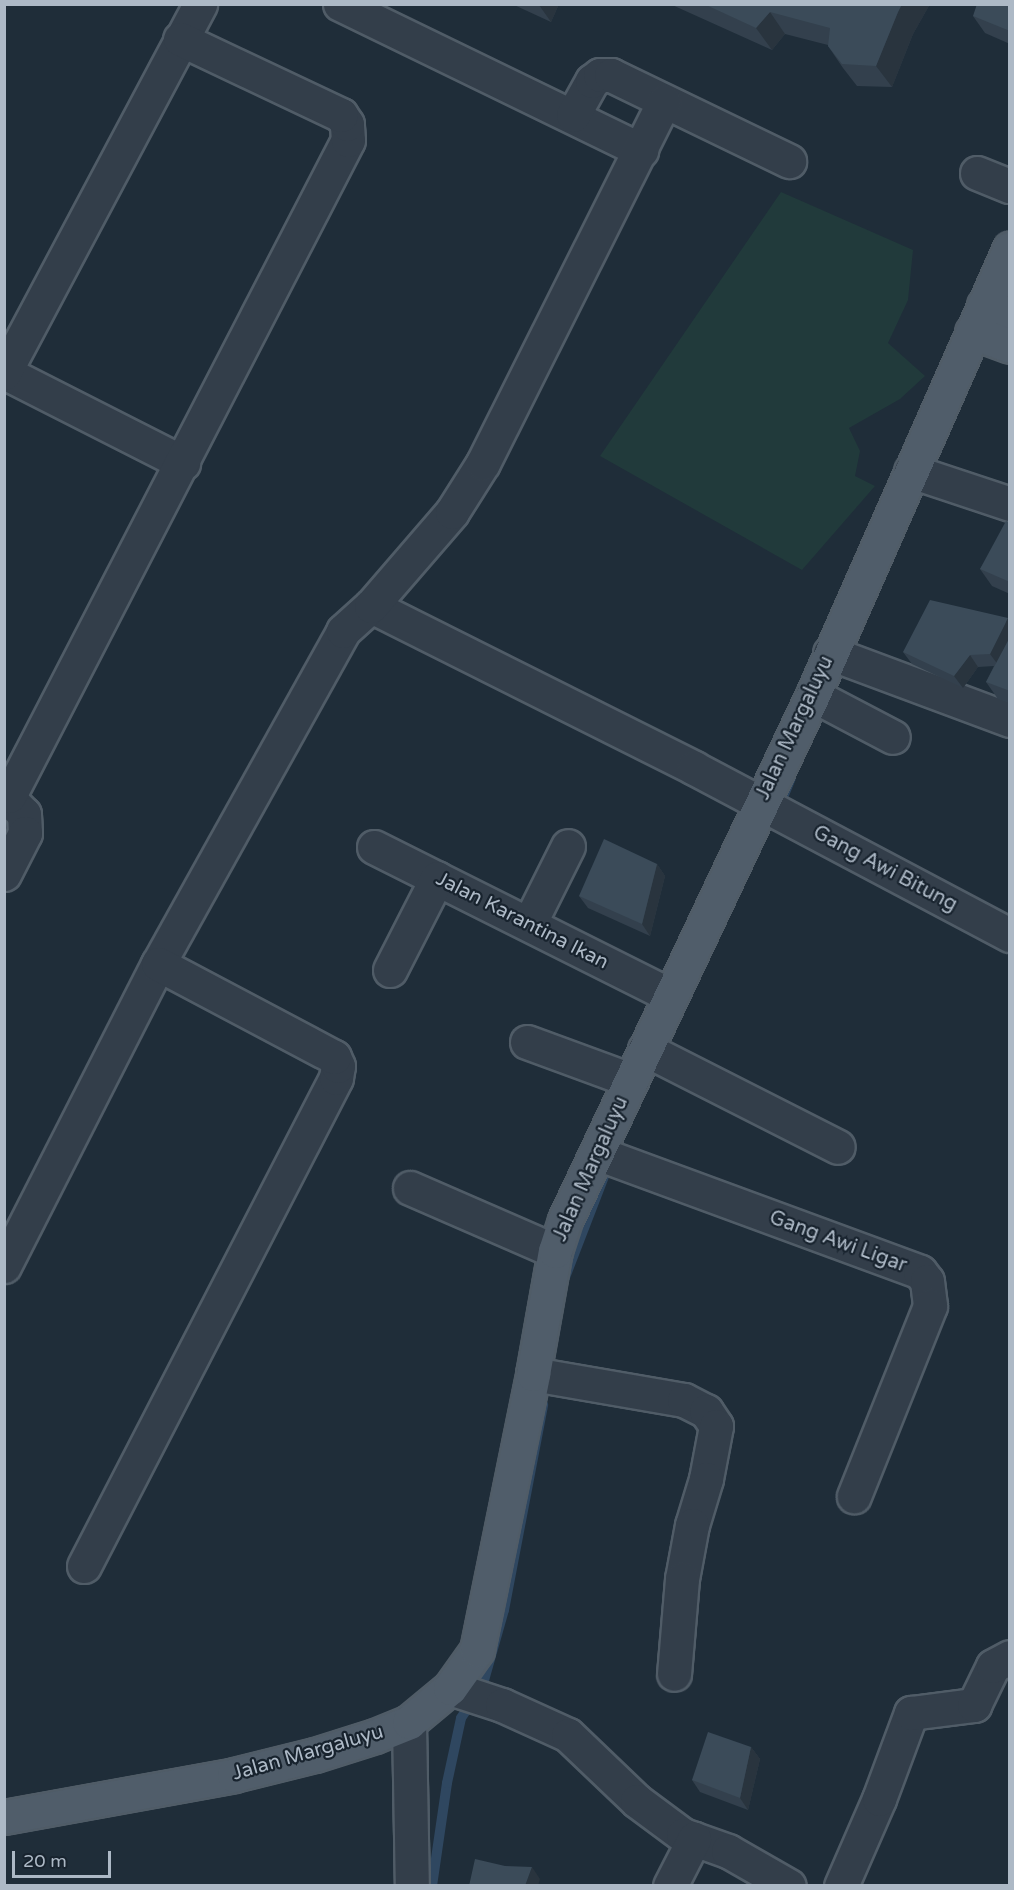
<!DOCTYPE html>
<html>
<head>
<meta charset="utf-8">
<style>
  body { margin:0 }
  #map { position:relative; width:1014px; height:1890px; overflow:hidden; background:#1f2d39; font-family:"Varela Round",sans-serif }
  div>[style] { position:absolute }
  .green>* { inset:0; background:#213a3b }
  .stream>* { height:10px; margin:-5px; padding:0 5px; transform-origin:5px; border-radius:5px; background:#2f4760 }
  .roads { filter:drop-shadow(2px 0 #505c67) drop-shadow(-2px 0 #505c67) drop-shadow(0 2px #505c67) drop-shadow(0 -2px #505c67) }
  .minor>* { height:33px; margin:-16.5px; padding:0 16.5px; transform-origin:16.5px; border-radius:16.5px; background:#333e4a }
  .major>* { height:33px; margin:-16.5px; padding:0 16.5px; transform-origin:16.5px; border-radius:16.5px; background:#505d6a }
  .wall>* { inset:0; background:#33404d }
  .shaded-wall>* { inset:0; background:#29343e }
  .building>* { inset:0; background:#3b4b59 }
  span { translate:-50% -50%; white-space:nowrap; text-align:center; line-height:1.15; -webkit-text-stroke:4.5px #18232e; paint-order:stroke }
  .street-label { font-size:20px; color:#adb9c6 }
  .frame { position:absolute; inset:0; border:6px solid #adb9c6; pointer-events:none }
  .scale { position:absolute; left:12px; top:1851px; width:99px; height:27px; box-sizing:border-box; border:3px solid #adb9c6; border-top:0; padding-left:8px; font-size:18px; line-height:21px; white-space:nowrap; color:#adb9c6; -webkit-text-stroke:4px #18232e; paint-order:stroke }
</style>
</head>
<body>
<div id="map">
  <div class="green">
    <div style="clip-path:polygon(781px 192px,913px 250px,908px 300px,888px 343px,925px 376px,900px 399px,849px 428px,860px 451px,855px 476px,875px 486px,802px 570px,600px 456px)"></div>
  </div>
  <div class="stream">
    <div style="left:784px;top:795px;width:18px;rotate:-68deg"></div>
    <div style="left:564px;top:1280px;width:114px;rotate:-68.9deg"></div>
    <div style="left:483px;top:1684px;width:77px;rotate:-74.2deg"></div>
    <div style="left:504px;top:1610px;width:209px;rotate:-79.2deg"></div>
    <div style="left:432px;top:1886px;width:104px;rotate:-81.7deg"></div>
    <div style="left:447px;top:1783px;width:66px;rotate:-77.8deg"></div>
    <div style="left:461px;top:1718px;width:11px;rotate:-56deg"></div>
  </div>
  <div class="roads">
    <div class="minor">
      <div style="left:340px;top:4px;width:335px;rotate:25.9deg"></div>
      <div style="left:573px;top:115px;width:39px;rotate:-61deg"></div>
      <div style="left:592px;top:81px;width:10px;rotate:-37deg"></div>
      <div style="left:600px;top:75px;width:11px"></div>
      <div style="left:611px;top:75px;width:198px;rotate:25.8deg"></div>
      <div style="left:977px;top:173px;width:35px;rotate:22deg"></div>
      <div style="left:4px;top:372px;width:201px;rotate:26.9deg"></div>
      <div style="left:4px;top:373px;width:418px;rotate:-62deg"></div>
      <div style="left:911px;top:471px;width:104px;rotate:18.4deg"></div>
      <div style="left:371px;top:606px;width:361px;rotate:26.6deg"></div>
      <div style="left:694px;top:768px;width:357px;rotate:27.9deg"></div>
      <div style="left:830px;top:653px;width:192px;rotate:20.4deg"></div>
      <div style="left:813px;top:695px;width:90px;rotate:27.7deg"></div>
      <div style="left:4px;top:794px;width:28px;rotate:45deg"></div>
      <div style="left:24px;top:814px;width:19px;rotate:87deg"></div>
      <div style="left:25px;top:833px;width:46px;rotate:117.1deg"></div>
      <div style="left:9px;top:796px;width:738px;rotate:-62.67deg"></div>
      <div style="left:348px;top:140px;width:16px;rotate:-94deg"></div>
      <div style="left:347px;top:124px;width:11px;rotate:-124deg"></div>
      <div style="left:341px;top:115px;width:178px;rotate:-154.7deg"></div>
      <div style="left:374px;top:847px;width:331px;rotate:26.6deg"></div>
      <div style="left:529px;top:924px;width:87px;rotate:-63.4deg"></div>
      <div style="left:390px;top:970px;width:103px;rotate:-62.9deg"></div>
      <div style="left:527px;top:1042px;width:111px;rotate:20.1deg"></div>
      <div style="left:645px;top:1049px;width:216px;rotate:26.9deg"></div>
      <div style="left:597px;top:1153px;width:344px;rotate:20.2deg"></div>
      <div style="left:920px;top:1272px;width:11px;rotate:52deg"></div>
      <div style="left:927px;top:1281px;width:25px;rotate:83deg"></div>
      <div style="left:930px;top:1306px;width:205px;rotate:111.8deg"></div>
      <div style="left:410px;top:1188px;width:158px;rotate:23.5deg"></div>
      <div style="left:4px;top:1266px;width:339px;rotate:-63deg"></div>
      <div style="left:158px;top:964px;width:381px;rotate:-60.9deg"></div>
      <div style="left:343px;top:631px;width:38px;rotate:-42deg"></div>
      <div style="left:371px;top:606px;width:124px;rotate:-49.2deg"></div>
      <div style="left:452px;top:512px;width:58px;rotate:-57.7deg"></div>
      <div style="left:483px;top:463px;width:404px;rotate:-63.4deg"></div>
      <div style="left:533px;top:1374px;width:153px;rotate:9.8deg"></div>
      <div style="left:684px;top:1400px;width:25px;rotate:27deg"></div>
      <div style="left:706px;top:1411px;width:18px;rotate:56deg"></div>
      <div style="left:716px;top:1426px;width:54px;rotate:100.7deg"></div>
      <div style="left:706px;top:1479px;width:48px;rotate:106.9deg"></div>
      <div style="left:692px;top:1525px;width:55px;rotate:100.5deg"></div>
      <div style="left:682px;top:1579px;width:95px;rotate:94.8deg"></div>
      <div style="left:84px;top:1566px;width:549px;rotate:-62.69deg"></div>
      <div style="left:336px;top:1078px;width:12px;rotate:-81deg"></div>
      <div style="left:338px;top:1066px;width:10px;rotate:-114deg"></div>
      <div style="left:334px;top:1057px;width:199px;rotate:-152.1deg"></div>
      <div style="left:450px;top:1688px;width:55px;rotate:18.1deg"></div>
      <div style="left:502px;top:1705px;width:72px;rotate:24.4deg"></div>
      <div style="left:568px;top:1735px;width:95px;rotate:43.7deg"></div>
      <div style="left:637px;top:1801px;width:57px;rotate:36.5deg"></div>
      <div style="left:683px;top:1835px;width:48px;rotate:19.6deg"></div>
      <div style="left:728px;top:1851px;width:70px;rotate:29.8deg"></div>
      <div style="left:409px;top:1722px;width:164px;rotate:89deg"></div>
      <div style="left:670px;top:1886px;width:53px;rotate:-62.9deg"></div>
      <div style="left:841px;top:1886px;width:95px;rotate:-66.4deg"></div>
      <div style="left:879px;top:1799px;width:92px;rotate:-69.6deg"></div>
      <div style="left:911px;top:1713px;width:64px;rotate:-7.2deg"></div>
      <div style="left:974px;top:1705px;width:43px;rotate:-64deg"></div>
      <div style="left:993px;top:1666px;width:19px;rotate:-28deg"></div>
    </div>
    <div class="major">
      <div style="left:984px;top:305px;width:28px;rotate:21deg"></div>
      <div style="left:972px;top:332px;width:40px;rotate:20.2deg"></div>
      <div style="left:4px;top:1817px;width:234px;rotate:-10.3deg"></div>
      <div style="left:234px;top:1775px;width:83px;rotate:-13.9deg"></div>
      <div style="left:315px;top:1755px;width:63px;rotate:-17.6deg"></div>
      <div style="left:375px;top:1736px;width:37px;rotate:-22deg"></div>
      <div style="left:409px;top:1722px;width:53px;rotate:-39.7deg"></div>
      <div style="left:450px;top:1688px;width:47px;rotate:-54.6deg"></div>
      <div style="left:477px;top:1650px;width:282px;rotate:-78.5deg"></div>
      <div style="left:533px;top:1374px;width:125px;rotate:-79.9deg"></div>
      <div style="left:555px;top:1251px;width:33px;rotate:-72deg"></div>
      <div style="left:565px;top:1220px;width:581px;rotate:-64.71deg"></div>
      <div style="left:813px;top:695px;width:488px;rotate:-66.2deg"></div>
    </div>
  </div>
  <div class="wall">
    <div style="clip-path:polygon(512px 4px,559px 4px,551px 22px)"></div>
    <div style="clip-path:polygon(670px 4px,930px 4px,913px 34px,892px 87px,857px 86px,843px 68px,828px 46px,828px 45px,785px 34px,772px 50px)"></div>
    <div style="clip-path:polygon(1010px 4px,1010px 44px,985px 33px,973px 16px)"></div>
    <div style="clip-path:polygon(1010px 523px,1010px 594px,992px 586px,980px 569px)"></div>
    <div style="clip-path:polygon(1010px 621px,1010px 703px,998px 699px,986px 682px,994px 666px,978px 667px,963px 688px,912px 664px,903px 652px)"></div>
    <div style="clip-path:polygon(657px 864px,665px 876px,650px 936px,588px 908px,579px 896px)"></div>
    <div style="clip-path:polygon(751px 1747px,760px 1759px,748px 1810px,700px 1792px,692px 1780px)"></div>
  </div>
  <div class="shaded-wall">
    <div style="clip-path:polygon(559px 4px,551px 22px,539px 5px,539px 4px)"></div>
    <div style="clip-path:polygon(902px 4px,930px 4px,913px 34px,892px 87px,876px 66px,898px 12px)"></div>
    <div style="clip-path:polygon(770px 12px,785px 34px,772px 50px,756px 28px)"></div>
    <div style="clip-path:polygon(1008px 618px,1010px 621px,1010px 644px,999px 666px,990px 654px)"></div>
    <div style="clip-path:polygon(970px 655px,978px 667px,963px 688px,954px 676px)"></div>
    <div style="clip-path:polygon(657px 864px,665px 876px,650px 936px,642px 924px)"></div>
    <div style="clip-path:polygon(751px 1747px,760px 1759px,748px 1810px,740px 1798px)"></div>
    <div style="clip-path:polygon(532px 1867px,540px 1879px,538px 1886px,525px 1886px)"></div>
  </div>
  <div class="building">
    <div style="clip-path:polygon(704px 4px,902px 4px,898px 12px,876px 66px,842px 64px,828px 46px,830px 28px,770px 12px,756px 28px)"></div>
    <div style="clip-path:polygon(977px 4px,1010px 4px,1010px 31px,973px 16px)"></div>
    <div style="clip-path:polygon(1006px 521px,1010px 523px,1010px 582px,980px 569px)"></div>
    <div style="clip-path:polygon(930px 600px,1008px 618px,990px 654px,970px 655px,954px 676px,903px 652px)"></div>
    <div style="clip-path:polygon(1010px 637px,1010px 691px,986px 682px)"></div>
    <div style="clip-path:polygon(604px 839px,657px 864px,642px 924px,579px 896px)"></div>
    <div style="clip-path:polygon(708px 1732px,751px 1747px,740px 1798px,692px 1780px)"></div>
    <div style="clip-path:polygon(475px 1859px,505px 1866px,532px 1867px,525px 1886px,469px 1886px)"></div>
  </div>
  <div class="street-label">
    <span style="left:795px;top:728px;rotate:-65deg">Jalan Margaluyu</span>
    <span style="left:885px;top:869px;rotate:28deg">Gang Awi Bitung</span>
    <span style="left:522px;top:921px;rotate:27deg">Jalan Karantina Ikan</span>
    <span style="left:591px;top:1169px;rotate:-66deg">Jalan Margaluyu</span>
    <span style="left:838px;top:1242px;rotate:20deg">Gang Awi Ligar</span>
    <span style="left:308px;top:1753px;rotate:-16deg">Jalan Margaluyu</span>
  </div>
  <div class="frame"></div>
  <div class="scale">20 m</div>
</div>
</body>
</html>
